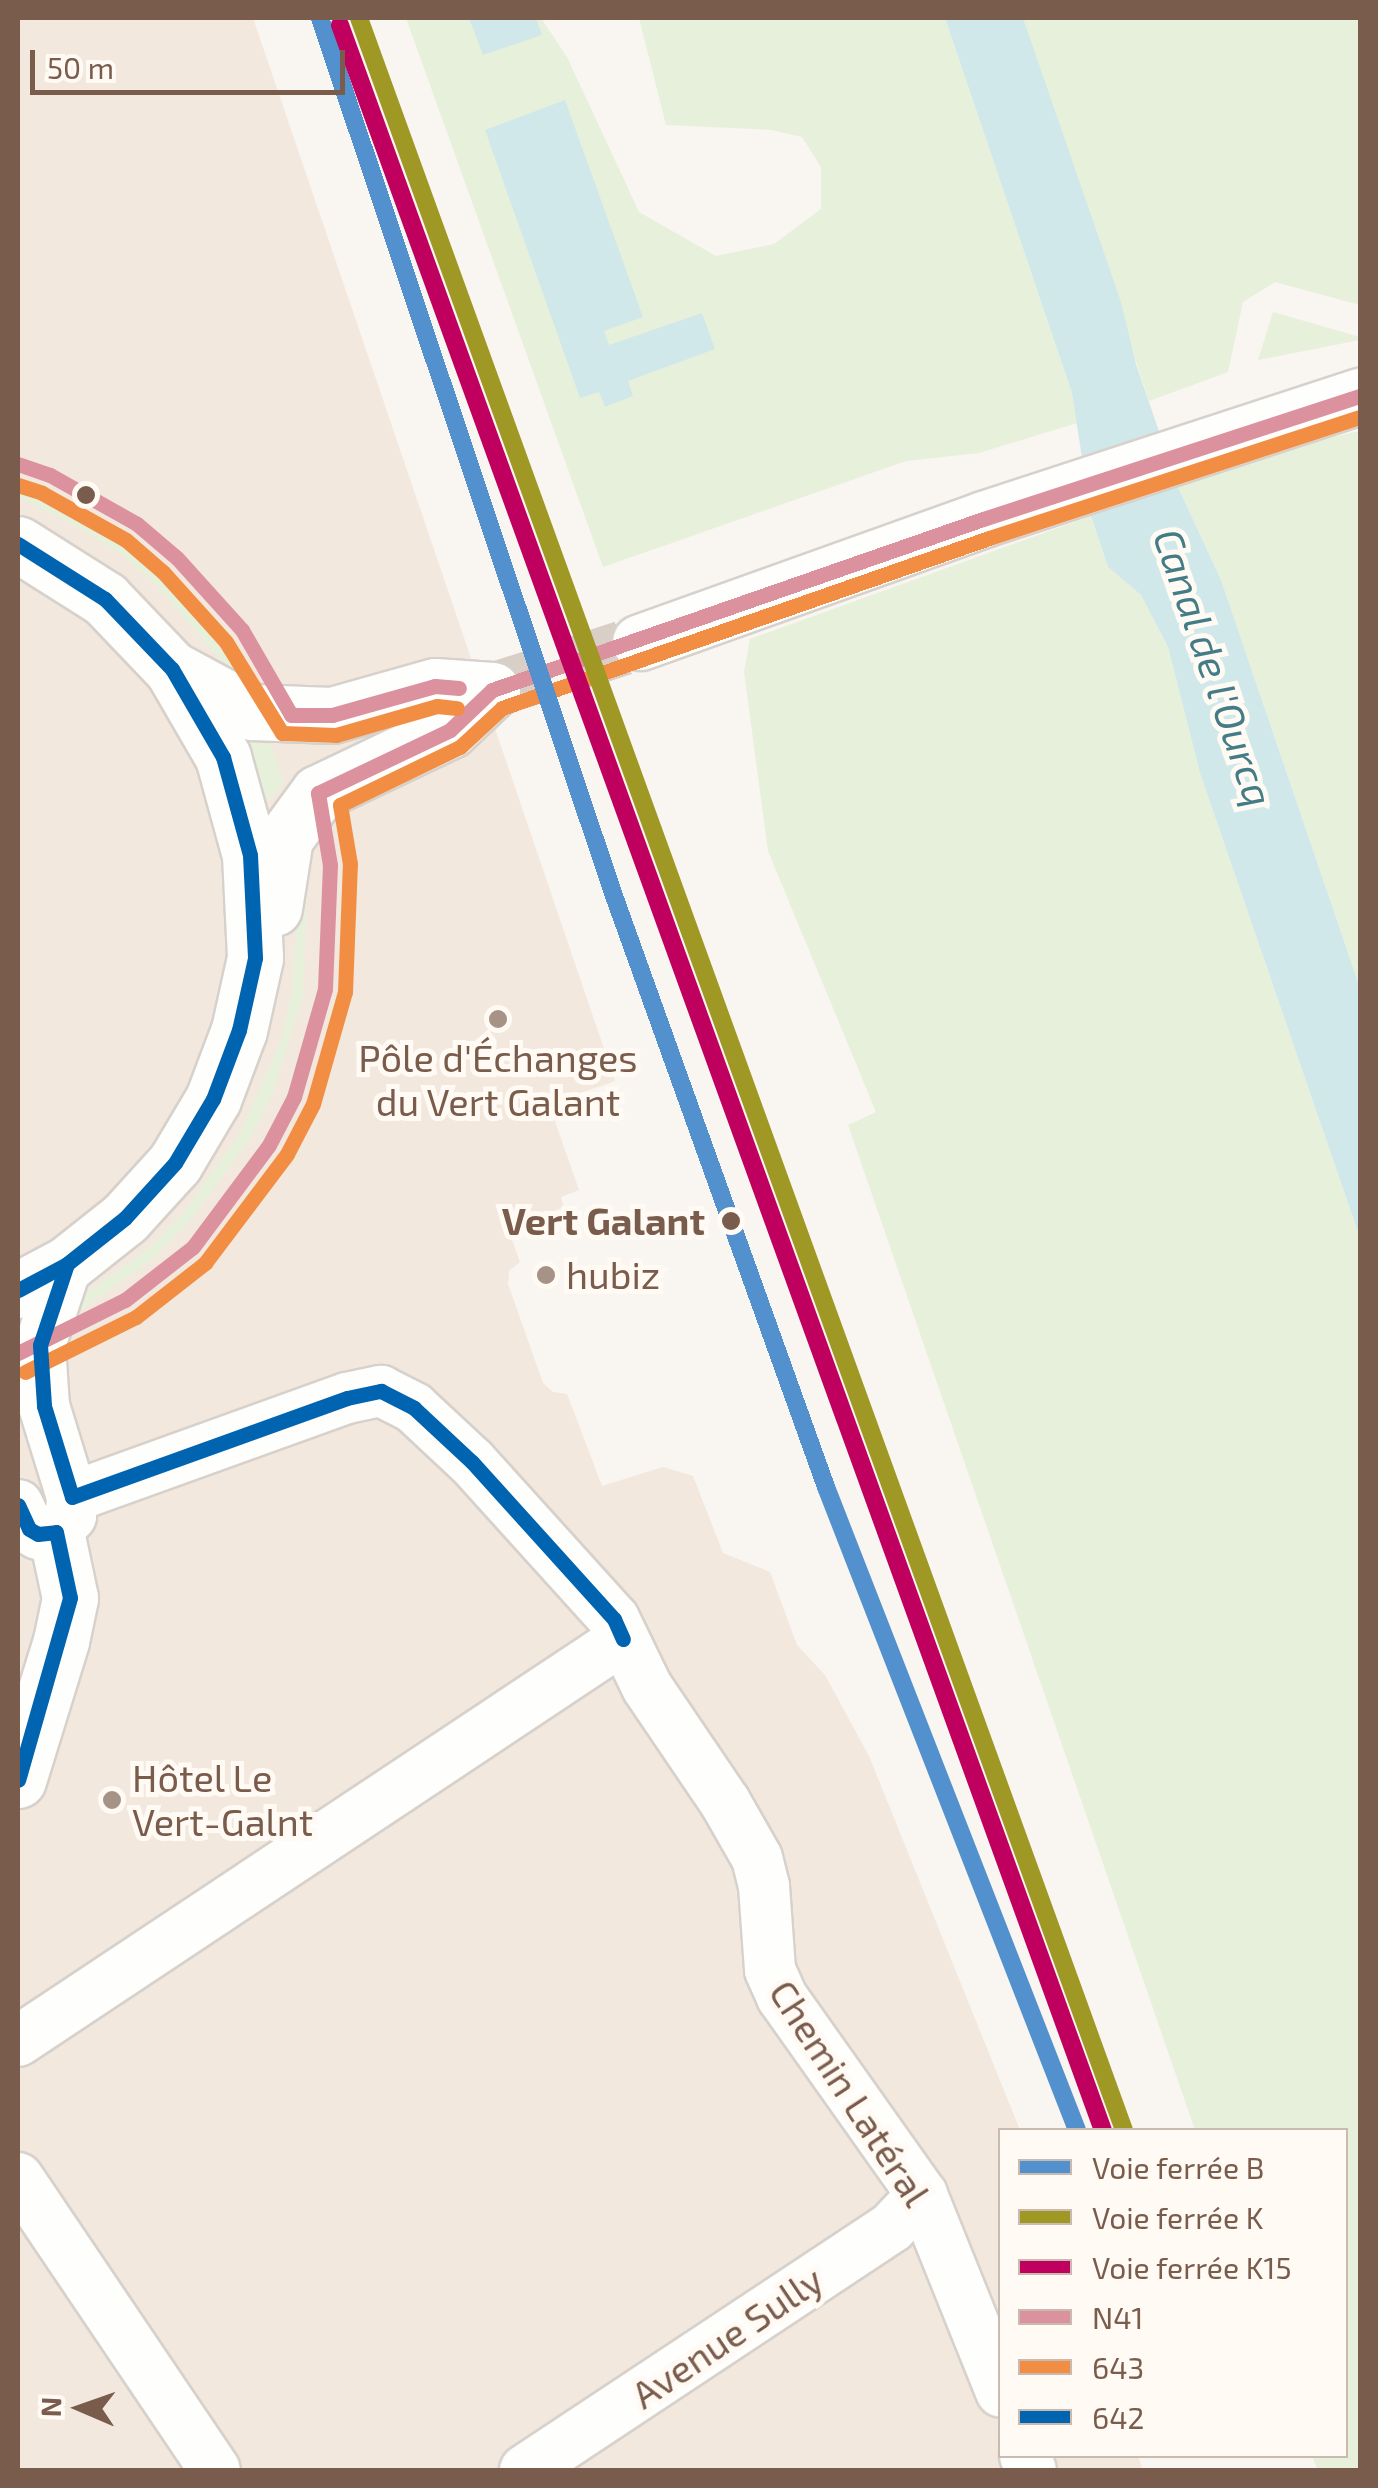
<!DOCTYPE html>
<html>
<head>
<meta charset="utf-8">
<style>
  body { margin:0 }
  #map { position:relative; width:1378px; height:2488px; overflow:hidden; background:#f9f5f0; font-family:"Exo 2",sans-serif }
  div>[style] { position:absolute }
  .residential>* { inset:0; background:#f2e8de }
  .green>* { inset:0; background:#e7f0db }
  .water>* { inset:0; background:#d0e8ea }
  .secondary-tunnel>* { height:55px; margin-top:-27.5px; transform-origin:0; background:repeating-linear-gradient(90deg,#d9cfc7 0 55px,transparent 0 83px) }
  .roads { filter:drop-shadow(2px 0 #d7d1cb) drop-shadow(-2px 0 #d7d1cb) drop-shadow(0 2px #d7d1cb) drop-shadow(0 -2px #d7d1cb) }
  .minor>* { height:50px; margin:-25px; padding:0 25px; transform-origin:25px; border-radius:25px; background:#fefefd }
  .tertiary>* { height:55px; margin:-27.5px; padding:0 27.5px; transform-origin:27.5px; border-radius:27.5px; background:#fefefd }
  .secondary>* { height:55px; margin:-27.5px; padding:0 27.5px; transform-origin:27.5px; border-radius:27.5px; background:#fefefd }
  .bus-1>* { height:15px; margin:-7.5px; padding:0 7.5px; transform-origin:7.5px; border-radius:7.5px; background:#dc919f }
  .bus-2>* { height:15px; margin:-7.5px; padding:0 7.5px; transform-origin:7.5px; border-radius:7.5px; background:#f28e43 }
  .bus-3>* { height:15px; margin:-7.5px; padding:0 7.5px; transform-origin:7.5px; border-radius:7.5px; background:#0064b0 }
  .rail-1>* { height:18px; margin:-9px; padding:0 9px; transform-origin:9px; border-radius:9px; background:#5291ce }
  .rail-2>* { height:18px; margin:-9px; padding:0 9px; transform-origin:9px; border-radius:9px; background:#9f9825 }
  .rail-3>* { height:18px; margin:-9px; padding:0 9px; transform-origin:9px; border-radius:9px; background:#bf005f }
  .dots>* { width:28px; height:28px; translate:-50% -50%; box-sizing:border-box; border:5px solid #fffaf3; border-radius:50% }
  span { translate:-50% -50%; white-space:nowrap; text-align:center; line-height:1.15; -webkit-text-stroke:10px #fffaf3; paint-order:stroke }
  .poi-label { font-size:38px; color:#7a5c4d }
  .left { translate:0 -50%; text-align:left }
  .stop-label { font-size:38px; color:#7a5c4d; font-weight:700 }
  .right { translate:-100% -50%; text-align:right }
  .street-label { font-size:38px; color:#7a5c4d }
  .water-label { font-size:40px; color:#437c86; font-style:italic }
  .frame { position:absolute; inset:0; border:20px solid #7a5c4d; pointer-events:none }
  .legend { position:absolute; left:998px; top:2128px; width:350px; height:330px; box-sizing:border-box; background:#fffaf3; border:2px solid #cabbb1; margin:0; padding:12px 18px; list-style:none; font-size:30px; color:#7a5c4d }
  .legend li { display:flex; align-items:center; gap:20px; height:50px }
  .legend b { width:50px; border:2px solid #cabbb1 }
  .north { position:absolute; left:30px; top:2358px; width:100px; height:100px; -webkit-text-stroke:8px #fffaf3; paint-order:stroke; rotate:272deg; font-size:28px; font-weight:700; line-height:40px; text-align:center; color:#7a5c4d }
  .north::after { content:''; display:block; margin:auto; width:35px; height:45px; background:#7a5c4d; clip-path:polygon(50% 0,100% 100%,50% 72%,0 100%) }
  .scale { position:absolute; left:30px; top:50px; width:315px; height:45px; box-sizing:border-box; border:5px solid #7a5c4d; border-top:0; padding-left:12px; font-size:30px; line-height:35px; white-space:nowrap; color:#7a5c4d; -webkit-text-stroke:8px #fffaf3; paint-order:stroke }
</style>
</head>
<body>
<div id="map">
  <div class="residential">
    <div style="clip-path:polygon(18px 18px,253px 18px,615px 1081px,549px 1104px,579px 1190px,561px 1197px,564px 1207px,508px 1229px,520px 1262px,509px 1271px,508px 1284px,543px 1383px,553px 1392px,567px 1394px,602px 1486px,663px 1467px,693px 1476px,723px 1553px,770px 1572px,797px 1645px,825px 1675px,869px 1756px,1020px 2130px,1001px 2130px,1001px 2456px,1138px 2456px,1143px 2470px,18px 2470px)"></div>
  </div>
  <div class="green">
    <div style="clip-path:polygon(406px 18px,541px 18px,567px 57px,639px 212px,716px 256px,774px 244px,821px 209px,821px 167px,802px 137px,772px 130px,666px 125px,639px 18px,945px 18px,1072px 393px,1077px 423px,979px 453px,906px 461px,603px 567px)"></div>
    <div style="clip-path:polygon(1023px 18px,1360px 18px,1360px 305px,1275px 282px,1243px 302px,1228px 372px,1149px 401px)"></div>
    <div style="clip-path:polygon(1273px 312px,1360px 337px,1360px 340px,1258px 360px)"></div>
    <div style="clip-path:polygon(1360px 431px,1360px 988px,1221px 580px,1178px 487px,1300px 444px)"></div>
    <div style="clip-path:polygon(18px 487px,80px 516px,163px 578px,199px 616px,234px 668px,229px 670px,156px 585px,118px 552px,74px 525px,18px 497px)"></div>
    <div style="clip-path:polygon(1091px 516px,1108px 567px,1141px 595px,1168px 647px,1200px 773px,1360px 1238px,1360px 2470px,1318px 2470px,1312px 2456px,1346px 2456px,1346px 2130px,1195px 2130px,848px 1125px,876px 1112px,768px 851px,744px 672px,750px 639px)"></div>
    <div style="clip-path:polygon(226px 725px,249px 739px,271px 745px,284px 782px,268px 801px,261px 823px)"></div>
    <div style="clip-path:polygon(308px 869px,303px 996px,273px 1093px,250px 1139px,189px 1222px,154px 1258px,80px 1311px,73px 1310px,74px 1302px,149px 1248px,183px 1213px,241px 1131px,281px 1040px,292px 992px,299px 889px)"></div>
  </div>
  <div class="water">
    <div style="clip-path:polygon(469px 18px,536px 18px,542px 35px,483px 55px)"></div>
    <div style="clip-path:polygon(945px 18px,1023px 18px,1121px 302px,1136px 364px,1178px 487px,1221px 580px,1360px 988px,1360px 1238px,1200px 773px,1168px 647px,1141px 595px,1108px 567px,1091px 516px,1072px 393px)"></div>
    <div style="clip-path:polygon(565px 100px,643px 317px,604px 331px,609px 345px,702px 313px,715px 349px,628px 381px,633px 396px,605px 407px,599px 392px,580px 398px,485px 130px)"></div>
  </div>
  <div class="secondary-tunnel">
    <div style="left:492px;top:690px;width:156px;rotate:-18deg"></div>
  </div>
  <div class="roads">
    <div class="minor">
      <div style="left:72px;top:1497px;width:292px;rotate:-19.8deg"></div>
      <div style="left:347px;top:1398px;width:35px;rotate:-12deg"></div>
      <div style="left:381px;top:1391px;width:37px;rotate:27deg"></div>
      <div style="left:414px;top:1408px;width:79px;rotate:43deg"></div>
      <div style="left:472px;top:1462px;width:212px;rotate:47.9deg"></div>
      <div style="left:614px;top:1619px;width:76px;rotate:64.1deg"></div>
      <div style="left:647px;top:1687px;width:139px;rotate:55.9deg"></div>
      <div style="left:725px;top:1802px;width:64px;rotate:60.3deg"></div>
      <div style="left:757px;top:1858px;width:29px;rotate:76deg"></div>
      <div style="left:764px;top:1886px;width:84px;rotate:85.9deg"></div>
      <div style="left:770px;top:1970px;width:30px;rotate:66deg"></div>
      <div style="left:782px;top:1997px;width:242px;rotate:54.7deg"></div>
      <div style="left:922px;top:2195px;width:212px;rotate:68.1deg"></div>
      <div style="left:18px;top:1505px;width:26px;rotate:65deg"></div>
      <div style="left:29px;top:1529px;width:10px;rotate:29deg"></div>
      <div style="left:38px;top:1534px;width:18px;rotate:-6deg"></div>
      <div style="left:56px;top:1532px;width:22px;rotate:-47deg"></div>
      <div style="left:71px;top:1516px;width:19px;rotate:-87deg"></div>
      <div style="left:72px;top:1497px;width:95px;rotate:-107.1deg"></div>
      <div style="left:44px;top:1406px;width:61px;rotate:-93.8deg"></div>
      <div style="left:40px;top:1345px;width:85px;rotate:-71.6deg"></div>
      <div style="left:18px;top:2041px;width:726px;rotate:-33.6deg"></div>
      <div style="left:18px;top:2178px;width:352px;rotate:56deg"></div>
      <div style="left:1025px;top:2456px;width:15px;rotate:67deg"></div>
      <div style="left:525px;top:2470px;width:440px;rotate:-33.5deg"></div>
      <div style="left:892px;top:2227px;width:44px;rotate:-46.8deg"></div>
    </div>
    <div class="tertiary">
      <div style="left:18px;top:1780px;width:145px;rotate:-72.8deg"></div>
      <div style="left:61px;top:1641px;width:44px;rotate:-78.2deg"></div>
      <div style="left:70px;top:1598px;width:67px;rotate:-102deg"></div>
    </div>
    <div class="secondary">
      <div style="left:18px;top:544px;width:103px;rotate:32.3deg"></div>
      <div style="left:105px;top:599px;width:97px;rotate:46.3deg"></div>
      <div style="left:172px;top:669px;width:102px;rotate:59.9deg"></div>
      <div style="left:223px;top:757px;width:102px;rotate:74.6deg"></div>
      <div style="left:250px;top:855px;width:103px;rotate:87.2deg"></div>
      <div style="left:255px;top:958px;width:74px;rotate:102.5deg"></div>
      <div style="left:239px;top:1030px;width:74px;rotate:110.6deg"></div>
      <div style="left:213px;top:1099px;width:74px;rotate:120.7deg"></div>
      <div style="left:175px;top:1163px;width:74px;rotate:132.3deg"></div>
      <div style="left:125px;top:1218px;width:74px;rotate:141.6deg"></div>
      <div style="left:67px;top:1264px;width:55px;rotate:152deg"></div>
      <div style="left:640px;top:642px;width:364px;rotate:-19.7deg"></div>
      <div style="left:983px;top:519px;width:397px;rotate:-18.1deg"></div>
      <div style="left:172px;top:669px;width:91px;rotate:28.3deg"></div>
      <div style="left:252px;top:712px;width:80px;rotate:2.1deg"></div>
      <div style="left:332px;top:715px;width:107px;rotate:-15.7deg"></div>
      <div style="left:435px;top:686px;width:57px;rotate:4deg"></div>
      <div style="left:274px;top:908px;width:71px;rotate:-81.1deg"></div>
      <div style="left:285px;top:838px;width:56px;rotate:-53.7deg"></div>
      <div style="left:318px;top:793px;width:146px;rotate:-25.5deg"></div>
      <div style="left:450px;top:730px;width:58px;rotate:-43.6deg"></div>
    </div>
  </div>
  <div class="bus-1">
    <div style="left:18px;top:464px;width:34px;rotate:19deg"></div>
    <div style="left:50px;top:475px;width:100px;rotate:29.4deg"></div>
    <div style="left:137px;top:524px;width:52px;rotate:40.4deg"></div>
    <div style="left:177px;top:558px;width:97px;rotate:47.9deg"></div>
    <div style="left:242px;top:630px;width:98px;rotate:60deg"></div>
    <div style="left:291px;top:715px;width:41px"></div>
    <div style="left:332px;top:715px;width:107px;rotate:-15.7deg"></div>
    <div style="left:435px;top:686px;width:24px;rotate:5deg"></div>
    <div style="left:18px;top:1353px;width:119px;rotate:-26.4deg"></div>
    <div style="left:125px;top:1300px;width:86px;rotate:-37.9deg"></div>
    <div style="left:193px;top:1247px;width:127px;rotate:-53.3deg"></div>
    <div style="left:269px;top:1145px;width:54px;rotate:-62.5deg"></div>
    <div style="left:294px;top:1097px;width:112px;rotate:-74deg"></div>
    <div style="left:325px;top:989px;width:124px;rotate:-87.7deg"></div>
    <div style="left:330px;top:865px;width:73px;rotate:-99.5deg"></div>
    <div style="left:318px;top:793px;width:146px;rotate:-25.5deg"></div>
    <div style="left:450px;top:730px;width:58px;rotate:-43.6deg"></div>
    <div style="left:492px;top:690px;width:520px;rotate:-19.2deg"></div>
    <div style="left:983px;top:519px;width:397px;rotate:-18.1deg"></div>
  </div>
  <div class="bus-2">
    <div style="left:18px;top:485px;width:25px;rotate:18deg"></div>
    <div style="left:42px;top:493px;width:96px;rotate:29.2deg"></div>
    <div style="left:126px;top:540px;width:49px;rotate:40.9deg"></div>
    <div style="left:163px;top:572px;width:94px;rotate:48deg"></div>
    <div style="left:226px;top:642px;width:107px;rotate:58.4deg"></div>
    <div style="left:282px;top:733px;width:54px;rotate:2.1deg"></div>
    <div style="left:336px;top:735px;width:105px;rotate:-16deg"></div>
    <div style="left:437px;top:706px;width:20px;rotate:6deg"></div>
    <div style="left:25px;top:1372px;width:124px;rotate:-26.4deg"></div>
    <div style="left:136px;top:1317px;width:88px;rotate:-38deg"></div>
    <div style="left:205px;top:1263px;width:136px;rotate:-53deg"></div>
    <div style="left:287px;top:1154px;width:56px;rotate:-62.5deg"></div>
    <div style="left:313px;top:1104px;width:116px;rotate:-74.1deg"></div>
    <div style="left:345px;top:992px;width:128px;rotate:-87.8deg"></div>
    <div style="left:350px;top:864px;width:60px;rotate:-99.6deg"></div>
    <div style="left:340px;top:805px;width:133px;rotate:-25.8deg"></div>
    <div style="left:460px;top:747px;width:57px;rotate:-42.9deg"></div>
    <div style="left:502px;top:708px;width:516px;rotate:-19.24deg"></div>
    <div style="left:989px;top:538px;width:390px;rotate:-18.1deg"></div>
  </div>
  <div class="bus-3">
    <div style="left:18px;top:544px;width:103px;rotate:32.3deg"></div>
    <div style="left:105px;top:599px;width:97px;rotate:46.3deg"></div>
    <div style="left:172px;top:669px;width:102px;rotate:59.9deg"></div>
    <div style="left:223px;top:757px;width:102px;rotate:74.6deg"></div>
    <div style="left:250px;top:855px;width:103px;rotate:87.2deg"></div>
    <div style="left:255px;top:958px;width:74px;rotate:102.5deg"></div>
    <div style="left:239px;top:1030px;width:74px;rotate:110.6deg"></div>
    <div style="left:213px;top:1099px;width:74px;rotate:120.7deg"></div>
    <div style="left:175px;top:1163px;width:74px;rotate:132.3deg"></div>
    <div style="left:125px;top:1218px;width:74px;rotate:141.6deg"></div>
    <div style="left:67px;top:1264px;width:55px;rotate:152deg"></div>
    <div style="left:67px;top:1264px;width:85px;rotate:108.4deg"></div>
    <div style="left:40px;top:1345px;width:61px;rotate:86.2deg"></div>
    <div style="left:44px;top:1406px;width:95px;rotate:72.9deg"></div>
    <div style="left:72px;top:1497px;width:292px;rotate:-19.8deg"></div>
    <div style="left:347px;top:1398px;width:35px;rotate:-12deg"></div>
    <div style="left:381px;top:1391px;width:37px;rotate:27deg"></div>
    <div style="left:414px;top:1408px;width:79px;rotate:43deg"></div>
    <div style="left:472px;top:1462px;width:212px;rotate:47.9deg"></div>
    <div style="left:614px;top:1619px;width:22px;rotate:66deg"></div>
    <div style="left:18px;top:1505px;width:26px;rotate:65deg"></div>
    <div style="left:29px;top:1529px;width:10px;rotate:29deg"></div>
    <div style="left:38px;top:1534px;width:18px;rotate:-6deg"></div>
    <div style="left:56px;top:1532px;width:67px;rotate:78deg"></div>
    <div style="left:70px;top:1598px;width:189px;rotate:105.9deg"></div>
  </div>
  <div class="rail-1">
    <div style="left:320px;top:18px;width:923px;rotate:71.49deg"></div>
    <div style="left:613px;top:893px;width:631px;rotate:70.27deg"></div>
    <div style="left:826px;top:1487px;width:690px;rotate:68.68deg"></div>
  </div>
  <div class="rail-2">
    <div style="left:359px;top:18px;width:2246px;rotate:70.09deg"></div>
  </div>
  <div class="rail-3">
    <div style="left:340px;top:25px;width:2239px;rotate:70.08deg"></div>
  </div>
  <div class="dots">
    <div style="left:86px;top:495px;background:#7a5c4d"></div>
    <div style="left:498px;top:1019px;background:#a69286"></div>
    <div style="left:731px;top:1221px;background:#7a5c4d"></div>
    <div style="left:546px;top:1275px;background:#a69286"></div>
    <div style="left:112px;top:1800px;background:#a69286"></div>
  </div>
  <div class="poi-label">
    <span style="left:498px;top:1080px">Pôle d'Échanges<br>du Vert Galant</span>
    <span class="left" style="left:566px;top:1275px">hubiz</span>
    <span class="left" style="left:132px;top:1800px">Hôtel Le<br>Vert-Galnt</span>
  </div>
  <div class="stop-label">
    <span class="right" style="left:705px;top:1221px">Vert Galant</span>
  </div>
  <div class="street-label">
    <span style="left:850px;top:2093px;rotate:57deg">Chemin Latéral</span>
    <span style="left:727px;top:2337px;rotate:-34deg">Avenue Sully</span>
  </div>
  <div class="water-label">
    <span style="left:1215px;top:667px;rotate:71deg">Canal de l'Ourcq</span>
  </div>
  <div class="frame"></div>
  <ul class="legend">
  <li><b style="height:12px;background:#5291ce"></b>Voie ferrée B</li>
  <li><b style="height:12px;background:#9f9825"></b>Voie ferrée K</li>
  <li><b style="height:12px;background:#bf005f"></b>Voie ferrée K15</li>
  <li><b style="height:12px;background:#dc919f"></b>N41</li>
  <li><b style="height:12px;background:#f28e43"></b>643</li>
  <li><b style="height:12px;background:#0064b0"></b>642</li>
  </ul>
  <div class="north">N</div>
  <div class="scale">50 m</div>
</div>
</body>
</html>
